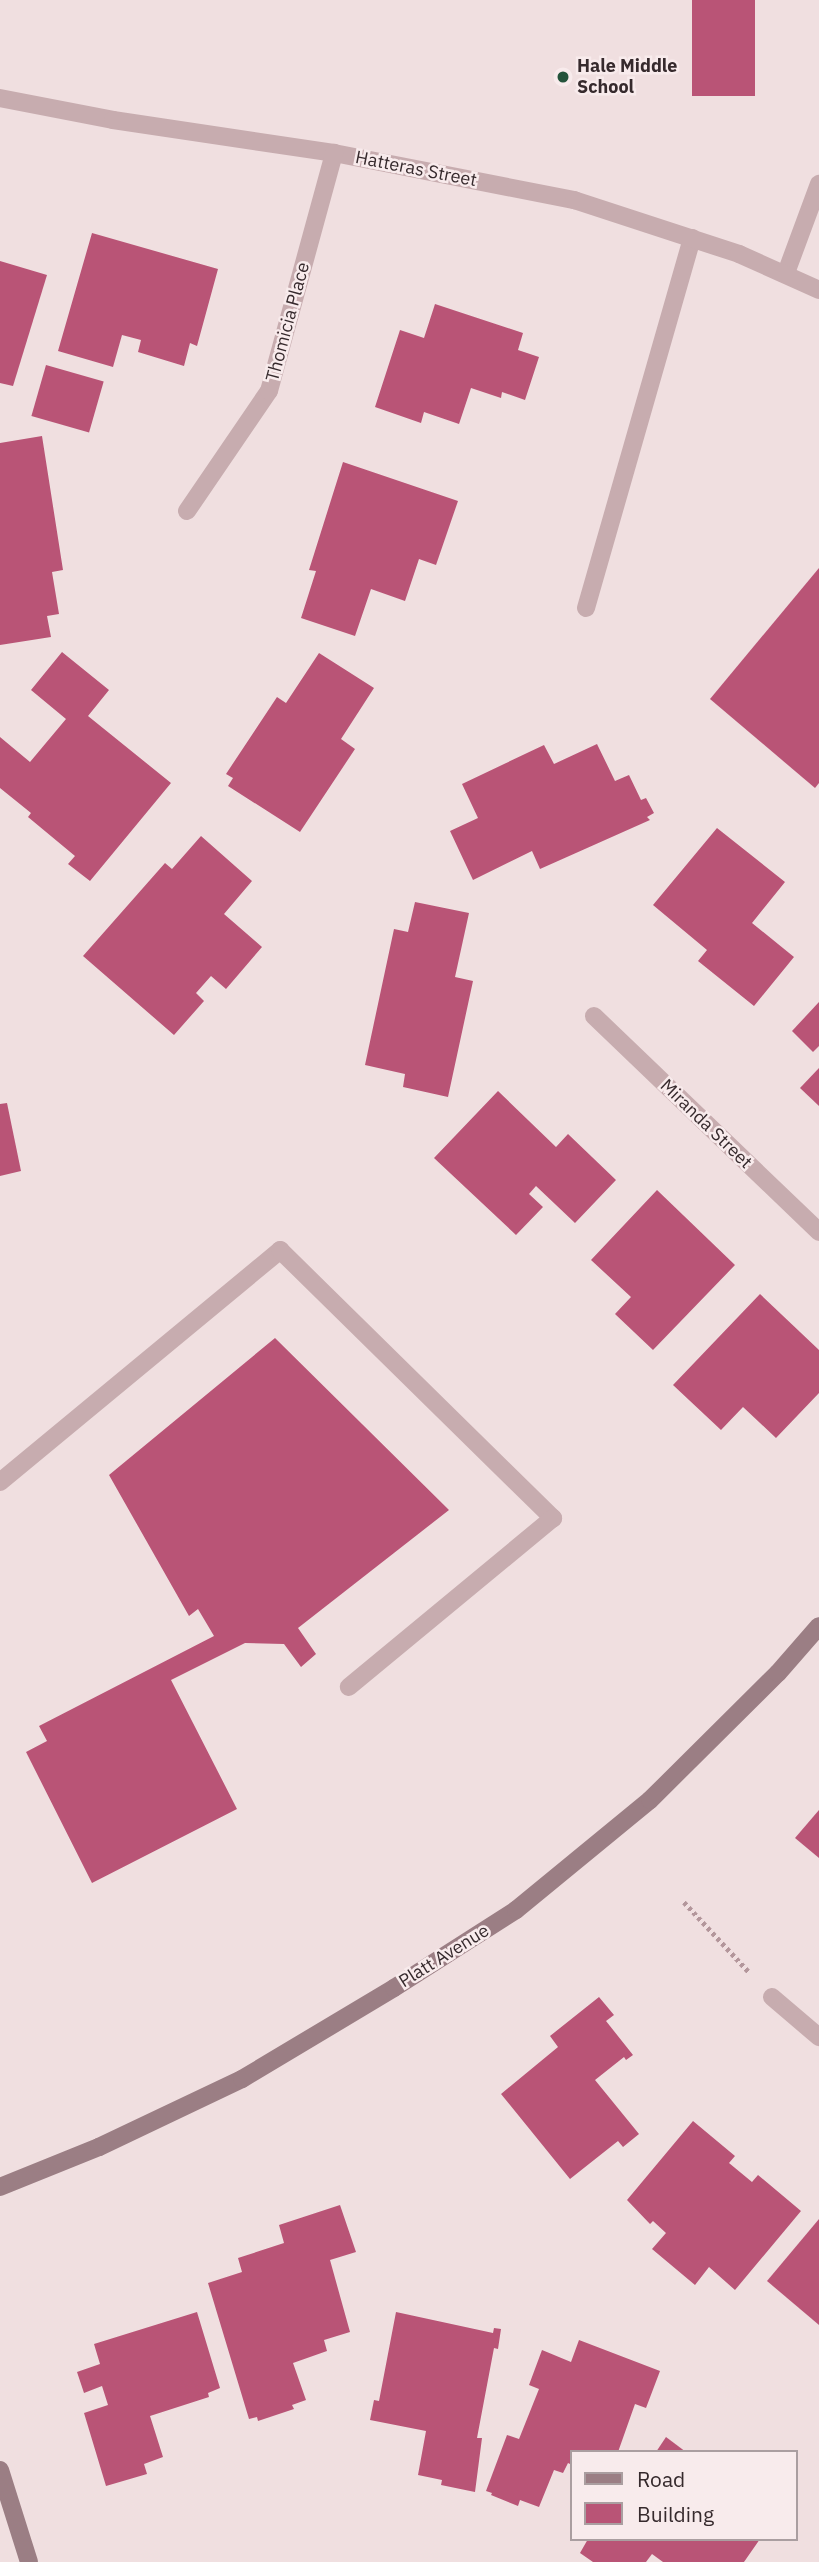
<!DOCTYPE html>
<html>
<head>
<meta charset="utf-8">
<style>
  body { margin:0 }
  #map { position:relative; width:819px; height:2562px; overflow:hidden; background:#f0dfe0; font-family:"IBM Plex Sans",sans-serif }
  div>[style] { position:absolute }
  .building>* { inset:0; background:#b95476; transform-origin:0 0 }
  .path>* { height:4.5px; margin-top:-2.25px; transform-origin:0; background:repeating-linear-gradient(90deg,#b3969b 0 3.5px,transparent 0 7px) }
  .lane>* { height:18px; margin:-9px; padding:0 9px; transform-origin:9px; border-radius:9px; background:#c7acaf }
  .street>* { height:18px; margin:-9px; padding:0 9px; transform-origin:9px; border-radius:9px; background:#c7acaf }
  .secondary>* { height:18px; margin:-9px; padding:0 9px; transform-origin:9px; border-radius:9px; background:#9b7e84 }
  .dots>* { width:19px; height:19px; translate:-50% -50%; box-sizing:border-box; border:4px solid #f8ebec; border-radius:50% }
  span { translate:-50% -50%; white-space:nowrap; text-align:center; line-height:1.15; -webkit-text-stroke:5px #f8ebec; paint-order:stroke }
  .poi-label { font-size:18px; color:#362a2d; font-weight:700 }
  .left { translate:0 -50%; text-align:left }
  .street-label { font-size:18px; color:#362a2d }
  .legend { position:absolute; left:570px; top:2450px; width:228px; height:91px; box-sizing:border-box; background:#f8ebec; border:2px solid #aa9ea0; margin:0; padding:9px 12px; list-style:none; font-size:21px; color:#362a2d }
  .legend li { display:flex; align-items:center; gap:14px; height:35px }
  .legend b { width:35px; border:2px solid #aa9ea0 }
</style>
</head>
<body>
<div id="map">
  <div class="building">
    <div style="left:692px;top:0;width:63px;height:96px"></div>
    <div style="clip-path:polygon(92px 233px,218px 269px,197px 346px,190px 343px,184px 366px,138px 352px,141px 340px,122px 335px,113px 367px,58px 351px)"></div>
    <div style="clip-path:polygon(0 261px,47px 275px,13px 386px,0 383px)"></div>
    <div style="clip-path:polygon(435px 304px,523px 333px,518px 350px,539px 357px,525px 400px,502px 392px,501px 398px,471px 388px,459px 424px,424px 412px,421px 423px,375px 407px,400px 330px,424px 338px)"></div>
    <div style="left:46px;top:365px;width:60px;height:53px;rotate:16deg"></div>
    <div style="clip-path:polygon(42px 436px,63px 570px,52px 572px,59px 614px,47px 616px,51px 637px,0 645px,0 443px)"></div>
    <div style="clip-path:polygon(343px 462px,458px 501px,436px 565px,419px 559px,405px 601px,371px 589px,355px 636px,301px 618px,316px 571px,309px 570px)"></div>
    <div style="clip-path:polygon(819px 568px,819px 783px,815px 788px,710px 699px)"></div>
    <div style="clip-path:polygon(62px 652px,109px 690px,88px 716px,171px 783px,90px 881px,68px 864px,75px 856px,28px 817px,31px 813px,0 788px,0 737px,30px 762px,66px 719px,31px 690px)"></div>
    <div style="clip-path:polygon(319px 653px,374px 688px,341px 739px,355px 749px,300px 832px,228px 786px,233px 778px,226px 774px,277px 697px,286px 703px)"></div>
    <div style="clip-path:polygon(597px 744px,615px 781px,629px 775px,641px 800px,646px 798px,654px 813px,647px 817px,650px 820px,540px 869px,532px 851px,473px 880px,450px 831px,478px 818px,462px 784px,544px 745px,554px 764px)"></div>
    <div style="clip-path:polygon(717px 828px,785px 882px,752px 923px,794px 957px,754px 1006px,698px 961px,707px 950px,653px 905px)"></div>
    <div style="clip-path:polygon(201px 836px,252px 881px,224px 914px,262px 947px,226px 989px,211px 976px,196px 993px,204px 1001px,174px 1035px,83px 956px,165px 863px,172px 869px)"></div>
    <div style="clip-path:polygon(415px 902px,469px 913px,455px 977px,473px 981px,448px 1097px,403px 1087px,405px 1074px,365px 1065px,394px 929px,408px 932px)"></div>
    <div style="clip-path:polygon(819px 1002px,819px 1046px,813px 1052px,792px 1031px)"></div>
    <div style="clip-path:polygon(819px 1068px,819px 1106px,800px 1088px)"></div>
    <div style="clip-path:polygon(498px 1091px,556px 1147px,568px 1134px,616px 1180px,575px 1223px,536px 1186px,529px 1194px,543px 1207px,516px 1235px,434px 1158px)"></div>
    <div style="clip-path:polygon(7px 1103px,21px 1171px,0 1176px,0 1104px)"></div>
    <div style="clip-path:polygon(657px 1190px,735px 1265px,653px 1350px,615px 1314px,631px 1297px,591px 1260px)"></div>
    <div style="clip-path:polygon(760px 1294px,819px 1350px,819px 1393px,776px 1438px,743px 1407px,721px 1430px,673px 1385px)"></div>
    <div style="clip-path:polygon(275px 1338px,449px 1510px,298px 1628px,316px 1654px,301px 1667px,284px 1644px,245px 1643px,171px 1680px,237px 1809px,92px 1883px,26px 1752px,47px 1741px,39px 1726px,214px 1636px,198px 1609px,189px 1616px,109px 1475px)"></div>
    <div style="clip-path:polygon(819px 1810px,819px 1858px,795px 1838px)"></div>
    <div style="clip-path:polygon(599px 1997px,614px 2015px,606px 2021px,633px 2055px,626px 2060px,624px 2057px,595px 2080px,639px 2134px,623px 2147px,618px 2141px,570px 2179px,501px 2094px,558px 2047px,550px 2036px)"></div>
    <div style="clip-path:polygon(693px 2121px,735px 2156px,729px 2163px,752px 2182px,758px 2175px,801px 2211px,735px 2290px,709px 2267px,695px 2285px,652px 2249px,666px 2233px,653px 2221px,650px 2224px,627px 2200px)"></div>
    <div style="clip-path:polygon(340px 2205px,356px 2252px,330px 2260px,350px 2332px,324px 2340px,327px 2351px,293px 2363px,306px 2400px,292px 2405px,294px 2409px,258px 2421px,257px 2417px,249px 2419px,208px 2283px,242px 2272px,238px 2258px,284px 2243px,279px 2225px)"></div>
    <div style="clip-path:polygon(819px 2219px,819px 2325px,767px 2281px)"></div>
    <div style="clip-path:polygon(197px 2312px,220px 2388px,208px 2393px,209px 2397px,150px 2416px,163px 2457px,144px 2464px,147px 2474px,106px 2486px,84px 2413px,108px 2405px,102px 2386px,84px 2393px,77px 2372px,100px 2364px,94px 2344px)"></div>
    <div style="clip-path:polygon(396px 2312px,493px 2333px,494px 2328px,501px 2329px,498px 2349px,494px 2348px,477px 2438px,482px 2438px,475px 2492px,441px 2485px,442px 2480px,418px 2475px,426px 2431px,370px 2420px,374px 2400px,379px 2401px)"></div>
    <div style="clip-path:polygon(579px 2340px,660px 2371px,646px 2408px,635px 2404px,618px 2452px,572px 2452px,572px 2465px,568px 2463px,563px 2473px,554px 2470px,539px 2507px,520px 2500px,518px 2506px,491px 2495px,492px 2493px,486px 2491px,507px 2435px,519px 2439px,539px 2389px,529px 2385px,542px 2350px,571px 2362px)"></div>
    <div style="clip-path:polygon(666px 2437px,686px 2452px,656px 2452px)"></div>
    <div style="clip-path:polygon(588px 2539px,760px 2539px,744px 2562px,663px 2562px,652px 2554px,646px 2562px,593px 2562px,580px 2553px)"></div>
  </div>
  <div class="path">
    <div style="left:684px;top:1902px;width:97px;rotate:47.1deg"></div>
  </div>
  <div class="lane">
    <div style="left:786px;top:273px;width:95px;rotate:-69.7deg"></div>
    <div style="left:586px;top:608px;width:385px;rotate:-74deg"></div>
    <div style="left:0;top:1482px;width:364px;rotate:-39.6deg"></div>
    <div style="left:280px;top:1250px;width:383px;rotate:44.5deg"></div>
    <div style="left:553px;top:1518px;width:265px;rotate:140.4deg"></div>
  </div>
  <div class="street">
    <div style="left:0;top:98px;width:115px;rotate:11deg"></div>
    <div style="left:113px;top:120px;width:223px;rotate:8.5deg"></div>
    <div style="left:334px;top:153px;width:245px;rotate:11.1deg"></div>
    <div style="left:574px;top:200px;width:174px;rotate:18.1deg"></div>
    <div style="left:739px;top:254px;width:88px;rotate:24.2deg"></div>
    <div style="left:187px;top:511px;width:145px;rotate:-55.7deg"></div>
    <div style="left:269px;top:391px;width:247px;rotate:-74.7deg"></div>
    <div style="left:594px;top:1016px;width:312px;rotate:43.8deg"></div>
    <div style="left:772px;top:1997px;width:62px;rotate:40.4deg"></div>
  </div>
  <div class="secondary">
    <div style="left:0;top:2187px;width:107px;rotate:-22deg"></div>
    <div style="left:99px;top:2147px;width:158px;rotate:-25.4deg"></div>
    <div style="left:242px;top:2079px;width:177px;rotate:-30.9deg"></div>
    <div style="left:394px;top:1988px;width:145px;rotate:-32.6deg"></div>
    <div style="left:516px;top:1910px;width:173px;rotate:-39.4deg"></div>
    <div style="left:650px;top:1800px;width:180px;rotate:-44.8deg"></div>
    <div style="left:778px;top:1673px;width:62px;rotate:-48.9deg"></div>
    <div style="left:0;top:2470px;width:96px;rotate:72.5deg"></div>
  </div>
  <div class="dots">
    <div style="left:563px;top:77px;background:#24533b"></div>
  </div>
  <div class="poi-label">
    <span class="left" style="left:577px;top:77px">Hale Middle<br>School</span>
  </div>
  <div class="street-label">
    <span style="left:416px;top:169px;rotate:11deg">Hatteras Street</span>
    <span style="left:288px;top:322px;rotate:-75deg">Thomicia Place</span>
    <span style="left:706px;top:1124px;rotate:44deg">Miranda Street</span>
    <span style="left:444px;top:1956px;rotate:-32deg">Platt Avenue</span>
  </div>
  <ul class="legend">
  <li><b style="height:9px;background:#9b7e84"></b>Road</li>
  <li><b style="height:19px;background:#b95476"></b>Building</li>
  </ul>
</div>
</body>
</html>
